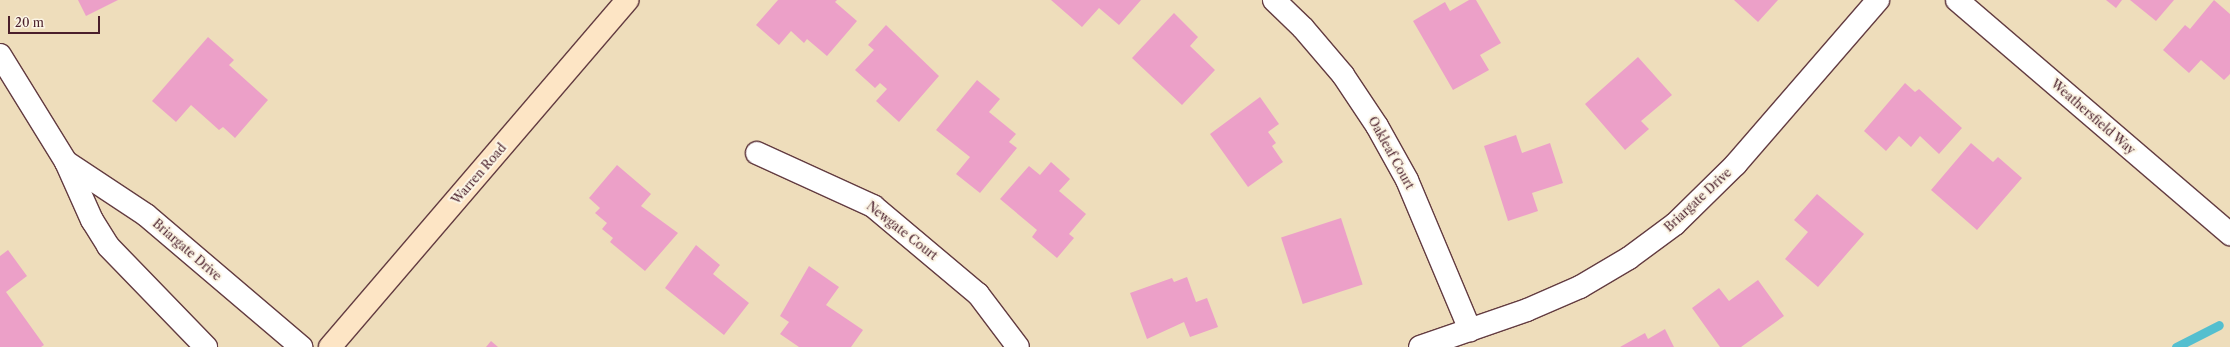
<!DOCTYPE html>
<html>
<head>
<meta charset="utf-8">
<style>
  body { margin:0 }
  #map { position:relative; width:2230px; height:347px; overflow:hidden; background:#edb; font-family:"Libre Caslon Text",serif }
  div>[style] { position:absolute }
  .stream>* { height:9px; margin:-4.5px; padding:0 4.5px; transform-origin:4.5px; border-radius:4.5px; background:#54bfcf }
  .building>* { inset:0; background:#eca0c8; transform-origin:0 0 }
  .roads { filter:drop-shadow(1px 0 #633c41) drop-shadow(-1px 0 #633c41) drop-shadow(0 1px #633c41) drop-shadow(0 -1px #633c41) }
  .street>* { height:22px; margin:-11px; padding:0 11px; transform-origin:11px; border-radius:11px; background:#fff }
  .secondary>* { height:22px; margin:-11px; padding:0 11px; transform-origin:11px; border-radius:11px; background:#fde5c5 }
  span { translate:-50% -50%; white-space:nowrap; text-align:center; line-height:1.15; -webkit-text-stroke:4px #fcf5e5; paint-order:stroke }
  .street-label { font-size:12px; color:#4a1f2b }
  .scale { position:absolute; left:8px; top:16px; width:92px; height:18px; box-sizing:border-box; border:2px solid #4a1f2b; border-top:0; padding-left:5px; font-size:12px; line-height:14px; white-space:nowrap; color:#4a1f2b; -webkit-text-stroke:3px #fcf5e5; paint-order:stroke }
</style>
</head>
<body>
<div id="map">
  <div class="stream">
    <div style="left:2176px;top:347px;width:48px;rotate:-27.1deg"></div>
  </div>
  <div class="building">
    <div style="clip-path:polygon(78px 0,118px 0,86px 16px)"></div>
    <div style="clip-path:polygon(778px 0,837px 0,835px 2px,857px 21px,827px 56px,807px 39px,804px 43px,791px 31px,779px 45px,756px 25px)"></div>
    <div style="clip-path:polygon(1051px 0,1141px 0,1119px 25px,1099px 8px,1082px 27px)"></div>
    <div style="clip-path:polygon(1469px 0,1476px 0,1501px 43px,1480px 55px,1489px 70px,1453px 90px,1413px 21px,1445px 2px,1450px 11px)"></div>
    <div style="clip-path:polygon(1734px 0,1778px 0,1758px 22px)"></div>
    <div style="clip-path:polygon(2106px 0,2122px 0,2116px 8px)"></div>
    <div style="clip-path:polygon(2130px 0,2174px 0,2156px 21px)"></div>
    <div style="clip-path:polygon(2214px 0,2230px 14px,2230px 74px,2224px 80px,2201px 60px,2189px 73px,2163px 50px,2185px 25px,2190px 29px)"></div>
    <div style="clip-path:polygon(1174px 13px,1198px 37px,1190px 46px,1215px 70px,1182px 105px,1132px 58px)"></div>
    <div style="clip-path:polygon(886px 25px,939px 76px,899px 122px,876px 101px,887px 89px,880px 83px,875px 88px,855px 70px,874px 50px,868px 45px)"></div>
    <div style="clip-path:polygon(208px 37px,234px 60px,229px 65px,268px 100px,235px 138px,223px 127px,219px 130px,191px 105px,176px 122px,152px 101px)"></div>
    <div style="clip-path:polygon(1638px 57px,1672px 95px,1641px 121px,1649px 129px,1625px 150px,1585px 104px)"></div>
    <div style="clip-path:polygon(977px 80px,1000px 99px,989px 112px,1016px 134px,1009px 142px,1017px 148px,980px 193px,956px 174px,970px 157px,936px 130px)"></div>
    <div style="clip-path:polygon(1905px 83px,1915px 92px,1919px 89px,1962px 128px,1939px 154px,1920px 136px,1911px 147px,1899px 136px,1886px 151px,1864px 131px)"></div>
    <div style="clip-path:polygon(1260px 97px,1279px 124px,1268px 132px,1276px 143px,1272px 146px,1283px 162px,1248px 187px,1210px 134px)"></div>
    <div style="clip-path:polygon(1516px 135px,1522px 153px,1550px 143px,1563px 183px,1532px 193px,1538px 211px,1508px 221px,1484px 146px)"></div>
    <div style="clip-path:polygon(1971px 143px,1993px 162px,1998px 157px,2022px 178px,1977px 230px,1931px 190px)"></div>
    <div style="clip-path:polygon(1051px 162px,1070px 179px,1059px 191px,1086px 214px,1069px 234px,1074px 238px,1057px 258px,1032px 237px,1037px 230px,1000px 199px,1029px 166px,1040px 175px)"></div>
    <div style="clip-path:polygon(617px 165px,651px 194px,641px 206px,678px 233px,645px 271px,610px 242px,613px 238px,602px 229px,607px 223px,595px 213px,600px 208px,589px 198px)"></div>
    <div style="clip-path:polygon(1817px 194px,1864px 234px,1818px 287px,1785px 259px,1808px 232px,1794px 220px)"></div>
    <div style="left:1341px;top:218px;width:70px;height:63px;rotate:72deg"></div>
    <div style="clip-path:polygon(696px 245px,720px 265px,713px 274px,749px 303px,724px 335px,665px 288px)"></div>
    <div style="clip-path:polygon(8px 250px,27px 276px,6px 292px,44px 345px,41px 347px,0 347px,0 256px)"></div>
    <div style="clip-path:polygon(809px 266px,839px 287px,826px 305px,863px 330px,851px 347px,799px 347px,780px 334px,789px 322px,780px 316px)"></div>
    <div style="clip-path:polygon(1187px 277px,1196px 302px,1207px 298px,1218px 327px,1190px 337px,1184px 322px,1147px 339px,1130px 293px,1172px 278px,1174px 282px)"></div>
    <div style="clip-path:polygon(1758px 280px,1784px 316px,1741px 347px,1720px 347px,1692px 308px,1719px 288px,1729px 301px)"></div>
    <div style="clip-path:polygon(1665px 329px,1674px 347px,1620px 347px,1645px 333px,1648px 339px)"></div>
    <div style="clip-path:polygon(491px 341px,498px 347px,486px 347px)"></div>
  </div>
  <div class="roads">
    <div class="street">
      <div style="left:1274px;top:0;width:40px;rotate:44deg"></div>
      <div style="left:1303px;top:28px;width:62px;rotate:49.6deg"></div>
      <div style="left:1343px;top:75px;width:61px;rotate:56.3deg"></div>
      <div style="left:1377px;top:126px;width:62px;rotate:60.9deg"></div>
      <div style="left:1407px;top:180px;width:163px;rotate:67.2deg"></div>
      <div style="left:1957px;top:0;width:360px;rotate:40.6deg"></div>
      <div style="left:0;top:55px;width:126px;rotate:58.3deg"></div>
      <div style="left:66px;top:162px;width:64px;rotate:65.9deg"></div>
      <div style="left:92px;top:220px;width:31px;rotate:58deg"></div>
      <div style="left:108px;top:246px;width:141px;rotate:45.9deg"></div>
      <div style="left:757px;top:153px;width:128px;rotate:24.6deg"></div>
      <div style="left:873px;top:206px;width:137px;rotate:40deg"></div>
      <div style="left:978px;top:294px;width:66px;rotate:53deg"></div>
      <div style="left:66px;top:162px;width:96px;rotate:33.5deg"></div>
      <div style="left:146px;top:215px;width:204px;rotate:40.4deg"></div>
      <div style="left:1420px;top:347px;width:113px;rotate:-19.1deg"></div>
      <div style="left:1527px;top:310px;width:58px;rotate:-23.5deg"></div>
      <div style="left:1580px;top:287px;width:57px;rotate:-30.6deg"></div>
      <div style="left:1629px;top:258px;width:57px;rotate:-36.5deg"></div>
      <div style="left:1675px;top:224px;width:86px;rotate:-44.5deg"></div>
      <div style="left:1736px;top:164px;width:217px;rotate:-49.1deg"></div>
    </div>
    <div class="secondary">
      <div style="left:330px;top:347px;width:457px;rotate:-49.4deg"></div>
    </div>
  </div>
  <div class="street-label">
    <span style="left:2093px;top:117px;rotate:41deg">Weathersfield Way</span>
    <span style="left:1391px;top:153px;rotate:61deg">Oakleaf Court</span>
    <span style="left:479px;top:174px;rotate:-49deg">Warren Road</span>
    <span style="left:1698px;top:200px;rotate:-43deg">Briargate Drive</span>
    <span style="left:902px;top:231px;rotate:38deg">Newgate Court</span>
    <span style="left:187px;top:250px;rotate:41deg">Briargate Drive</span>
  </div>
  <div class="scale">20 m</div>
</div>
</body>
</html>
